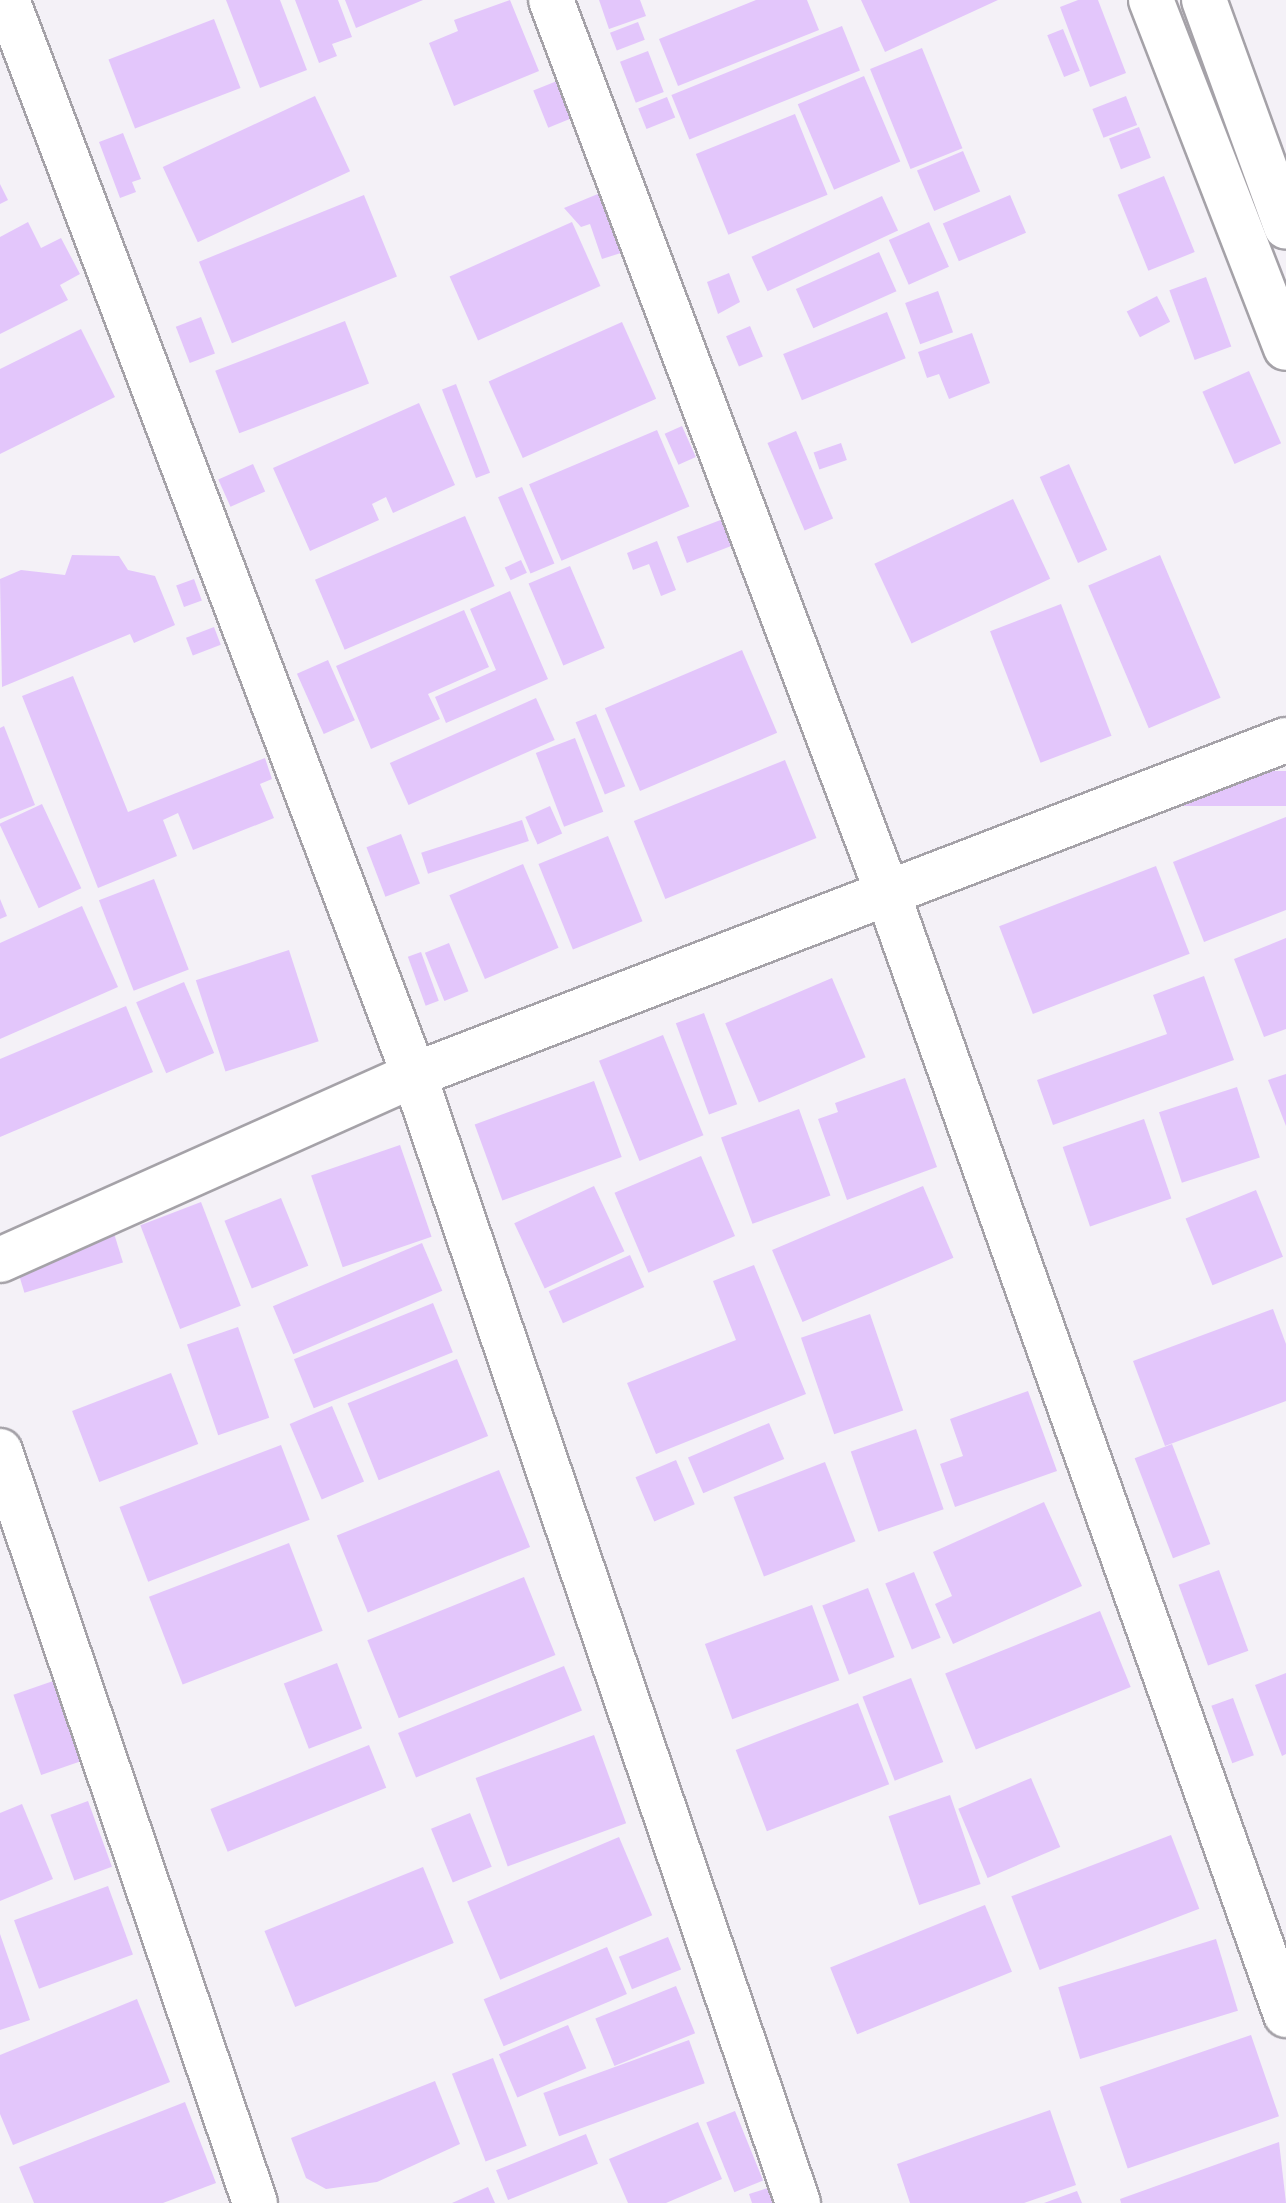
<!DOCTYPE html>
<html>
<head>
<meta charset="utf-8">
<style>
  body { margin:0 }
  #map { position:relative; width:1286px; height:2203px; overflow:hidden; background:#f4f1f7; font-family:"PT Serif",serif }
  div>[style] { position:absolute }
  .building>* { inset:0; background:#e3c6fb; transform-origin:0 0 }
  .roads { filter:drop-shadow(2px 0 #a5a2a8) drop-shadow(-2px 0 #a5a2a8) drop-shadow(0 2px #a5a2a8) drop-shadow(0 -2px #a5a2a8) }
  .minor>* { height:44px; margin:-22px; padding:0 22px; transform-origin:22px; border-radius:22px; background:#fff }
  span { translate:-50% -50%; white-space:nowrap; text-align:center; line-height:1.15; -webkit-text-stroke:6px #f4f1f7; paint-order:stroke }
</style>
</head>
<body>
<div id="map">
  <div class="building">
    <div style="clip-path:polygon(226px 0,280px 0,307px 70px,260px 88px)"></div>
    <div style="clip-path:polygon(295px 0,338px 0,352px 37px,332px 44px,337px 56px,319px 63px)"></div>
    <div style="clip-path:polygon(345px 0,423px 0,356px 28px)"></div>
    <div style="clip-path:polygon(510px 0,539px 71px,454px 106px,429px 43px,458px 31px,454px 20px)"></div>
    <div style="clip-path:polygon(599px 0,640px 0,646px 16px,609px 29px)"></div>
    <div style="clip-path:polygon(756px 0,807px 0,819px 30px,678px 86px,659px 39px)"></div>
    <div style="clip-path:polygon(861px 0,998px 0,885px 52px)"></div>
    <div style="clip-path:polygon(1078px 0,1098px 0,1126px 73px,1090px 87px,1060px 7px)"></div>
    <div style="left:214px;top:19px;width:74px;height:113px;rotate:69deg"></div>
    <div style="left:638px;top:22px;width:19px;height:30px;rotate:69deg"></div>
    <div style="left:842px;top:26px;width:48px;height:184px;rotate:68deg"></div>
    <div style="left:1063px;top:29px;width:45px;height:17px;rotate:68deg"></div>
    <div style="left:922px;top:48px;width:108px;height:56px;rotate:68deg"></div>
    <div style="left:648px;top:51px;width:44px;height:30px;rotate:69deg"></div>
    <div style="left:864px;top:76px;width:93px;height:72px;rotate:67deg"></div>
    <div style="left:562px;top:79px;width:40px;height:31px;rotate:68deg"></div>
    <div style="left:315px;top:96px;width:83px;height:168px;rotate:65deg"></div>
    <div style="left:1126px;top:96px;width:31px;height:36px;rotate:69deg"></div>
    <div style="left:667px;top:97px;width:22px;height:31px;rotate:68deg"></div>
    <div style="left:795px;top:114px;width:87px;height:107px;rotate:68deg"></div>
    <div style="left:1139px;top:127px;width:33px;height:32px;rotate:69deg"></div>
    <div style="clip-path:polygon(123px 133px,141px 179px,132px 182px,136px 192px,120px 198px,99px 142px)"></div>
    <div style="left:963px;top:151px;width:44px;height:50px;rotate:67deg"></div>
    <div style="left:1164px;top:176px;width:82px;height:50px;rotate:68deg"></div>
    <div style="clip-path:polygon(0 184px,8px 200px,0 204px)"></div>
    <div style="clip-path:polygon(605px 191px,627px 251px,602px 259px,590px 224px,581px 227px,564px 208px)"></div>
    <div style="left:364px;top:195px;width:88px;height:178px;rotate:68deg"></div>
    <div style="left:1010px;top:195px;width:41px;height:73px;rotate:67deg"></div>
    <div style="left:882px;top:196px;width:38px;height:144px;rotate:65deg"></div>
    <div style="clip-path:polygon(28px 222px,41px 248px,61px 238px,80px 274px,60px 285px,68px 300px,0 334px,0 237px)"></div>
    <div style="left:572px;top:222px;width:70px;height:134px;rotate:66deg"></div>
    <div style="left:929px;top:222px;width:49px;height:44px;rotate:66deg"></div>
    <div style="left:879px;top:252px;width:43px;height:91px;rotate:66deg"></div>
    <div style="clip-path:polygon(729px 273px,740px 302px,718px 314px,707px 282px)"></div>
    <div style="left:1206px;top:277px;width:74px;height:39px;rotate:70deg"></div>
    <div style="left:938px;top:291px;width:44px;height:35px;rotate:70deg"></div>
    <div style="left:1157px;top:296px;width:29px;height:34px;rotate:63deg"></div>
    <div style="left:887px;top:312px;width:50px;height:112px;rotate:68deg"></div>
    <div style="left:201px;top:317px;width:39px;height:27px;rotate:69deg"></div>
    <div style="left:345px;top:321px;width:67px;height:139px;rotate:69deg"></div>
    <div style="left:622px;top:322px;width:84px;height:146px;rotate:66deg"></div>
    <div style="left:750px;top:326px;width:33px;height:26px;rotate:67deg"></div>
    <div style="clip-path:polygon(81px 329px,115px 397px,0 454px,0 369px)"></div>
    <div style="clip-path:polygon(972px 333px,990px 383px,949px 399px,939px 374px,927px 378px,918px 352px)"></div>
    <div style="left:1249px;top:371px;width:79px;height:51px;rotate:66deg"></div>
    <div style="left:456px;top:384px;width:95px;height:15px;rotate:69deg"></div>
    <div style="clip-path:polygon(419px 403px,455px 485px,393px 513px,386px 497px,372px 504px,379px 520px,310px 551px,273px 468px)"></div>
    <div style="left:682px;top:426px;width:34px;height:19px;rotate:66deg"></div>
    <div style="left:657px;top:430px;width:83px;height:139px;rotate:67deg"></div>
    <div style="left:796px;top:431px;width:95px;height:31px;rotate:67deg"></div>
    <div style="left:841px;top:443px;width:18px;height:29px;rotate:71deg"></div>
    <div style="left:253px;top:464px;width:30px;height:38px;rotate:66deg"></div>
    <div style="left:1069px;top:464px;width:94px;height:32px;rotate:66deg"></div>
    <div style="left:522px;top:487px;width:83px;height:26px;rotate:67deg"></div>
    <div style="left:1013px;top:499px;width:88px;height:153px;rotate:65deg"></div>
    <div style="left:465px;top:516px;width:76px;height:163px;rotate:67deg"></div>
    <div style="left:731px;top:516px;width:28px;height:58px;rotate:69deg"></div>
    <div style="clip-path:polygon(657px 541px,676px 590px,661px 596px,649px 564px,633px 570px,627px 553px)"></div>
    <div style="clip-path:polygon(72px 555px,119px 556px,128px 570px,155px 576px,175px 625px,134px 643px,130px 634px,2px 687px,0 579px,21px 570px,65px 575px)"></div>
    <div style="left:1160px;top:555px;width:155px;height:78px;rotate:67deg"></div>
    <div style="left:521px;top:560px;width:14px;height:18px;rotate:65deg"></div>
    <div style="left:570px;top:566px;width:89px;height:45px;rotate:67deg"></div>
    <div style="left:194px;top:579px;width:23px;height:19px;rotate:70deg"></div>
    <div style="clip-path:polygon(510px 591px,548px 679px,446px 723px,435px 697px,496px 670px,470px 609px)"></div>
    <div style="left:1061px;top:604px;width:141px;height:76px;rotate:69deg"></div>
    <div style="clip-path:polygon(464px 610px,489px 667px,428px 694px,440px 719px,371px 749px,336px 666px)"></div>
    <div style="left:214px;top:627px;width:19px;height:30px;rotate:69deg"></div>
    <div style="left:742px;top:650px;width:90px;height:149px;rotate:67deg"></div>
    <div style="left:328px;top:660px;width:66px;height:34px;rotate:66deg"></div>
    <div style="clip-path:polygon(73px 676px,128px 812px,265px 758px,272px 779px,260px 784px,274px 818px,193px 850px,178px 813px,163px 820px,177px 856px,98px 888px,22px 696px)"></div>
    <div style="left:536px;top:698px;width:46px;height:160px;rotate:66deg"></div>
    <div style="left:596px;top:714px;width:78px;height:22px;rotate:68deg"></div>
    <div style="clip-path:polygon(4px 726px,35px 805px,0 819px,0 728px)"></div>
    <div style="left:575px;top:738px;width:79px;height:42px;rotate:69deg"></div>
    <div style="left:785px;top:760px;width:84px;height:163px;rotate:68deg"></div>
    <div style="left:1286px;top:771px;width:35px;height:142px;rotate:90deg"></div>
    <div style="left:42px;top:804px;width:93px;height:47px;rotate:65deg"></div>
    <div style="left:550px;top:806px;width:30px;height:27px;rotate:66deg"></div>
    <div style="clip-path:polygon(1286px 817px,1286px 910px,1204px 942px,1173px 862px)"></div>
    <div style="left:522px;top:820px;width:22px;height:106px;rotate:72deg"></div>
    <div style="left:401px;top:834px;width:53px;height:37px;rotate:69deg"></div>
    <div style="left:608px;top:836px;width:92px;height:75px;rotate:68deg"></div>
    <div style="left:523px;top:864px;width:91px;height:80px;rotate:67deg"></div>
    <div style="left:1156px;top:866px;width:94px;height:168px;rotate:69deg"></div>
    <div style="left:154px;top:879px;width:97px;height:59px;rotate:69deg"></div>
    <div style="clip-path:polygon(0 899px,7px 916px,0 919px)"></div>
    <div style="clip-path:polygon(82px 906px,118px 987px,0 1039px,0 943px)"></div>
    <div style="clip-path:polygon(1286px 938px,1286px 1029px,1264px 1037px,1234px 959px)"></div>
    <div style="left:449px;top:943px;width:52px;height:26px;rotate:68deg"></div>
    <div style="left:289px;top:950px;width:96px;height:98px;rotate:72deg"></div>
    <div style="left:421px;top:952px;width:52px;height:14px;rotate:70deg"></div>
    <div style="clip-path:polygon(1204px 976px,1234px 1060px,1053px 1125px,1037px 1080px,1167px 1034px,1153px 995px)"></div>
    <div style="left:832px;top:978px;width:86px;height:116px;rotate:67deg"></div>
    <div style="left:184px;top:982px;width:77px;height:52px;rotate:67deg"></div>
    <div style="clip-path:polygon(126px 1006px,153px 1072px,0 1137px,0 1059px)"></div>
    <div style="left:704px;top:1013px;width:97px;height:30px;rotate:70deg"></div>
    <div style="left:663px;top:1035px;width:108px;height:69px;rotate:68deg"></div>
    <div style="clip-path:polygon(1286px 1074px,1286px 1126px,1268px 1080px)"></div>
    <div style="clip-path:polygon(905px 1078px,937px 1167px,847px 1200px,818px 1119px,838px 1112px,835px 1103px)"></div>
    <div style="left:594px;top:1081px;width:81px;height:127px;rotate:70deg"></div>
    <div style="left:1237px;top:1087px;width:74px;height:82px;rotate:72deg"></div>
    <div style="left:799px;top:1109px;width:92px;height:83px;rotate:70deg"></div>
    <div style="left:1144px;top:1119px;width:84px;height:86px;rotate:71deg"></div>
    <div style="left:400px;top:1145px;width:97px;height:94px;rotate:71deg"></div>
    <div style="left:701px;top:1156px;width:87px;height:94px;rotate:67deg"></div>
    <div style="left:594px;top:1186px;width:72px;height:88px;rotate:65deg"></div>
    <div style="left:923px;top:1186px;width:78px;height:164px;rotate:67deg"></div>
    <div style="left:1256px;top:1190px;width:72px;height:76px;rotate:68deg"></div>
    <div style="left:281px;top:1198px;width:73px;height:61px;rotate:68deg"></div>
    <div style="left:201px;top:1202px;width:111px;height:65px;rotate:69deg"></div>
    <div style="left:113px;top:1230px;width:34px;height:103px;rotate:73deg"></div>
    <div style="left:422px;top:1243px;width:52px;height:162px;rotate:67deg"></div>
    <div style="left:630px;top:1255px;width:35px;height:89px;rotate:66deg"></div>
    <div style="clip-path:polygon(754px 1265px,806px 1394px,656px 1454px,627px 1383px,736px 1340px,713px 1281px)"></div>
    <div style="left:433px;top:1303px;width:53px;height:150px;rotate:68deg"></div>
    <div style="clip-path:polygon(1273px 1309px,1286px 1344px,1286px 1401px,1165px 1446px,1133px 1361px)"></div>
    <div style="left:870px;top:1314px;width:102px;height:73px;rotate:71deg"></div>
    <div style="left:238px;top:1327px;width:96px;height:54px;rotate:71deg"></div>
    <div style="left:457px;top:1359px;width:83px;height:118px;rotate:68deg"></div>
    <div style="left:171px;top:1373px;width:76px;height:106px;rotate:69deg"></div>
    <div style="clip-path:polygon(1028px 1391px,1057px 1471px,955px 1507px,940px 1464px,963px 1456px,950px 1419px)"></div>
    <div style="left:332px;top:1406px;width:82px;height:46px;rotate:67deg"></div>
    <div style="left:769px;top:1423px;width:39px;height:88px;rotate:67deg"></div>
    <div style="left:916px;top:1429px;width:85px;height:69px;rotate:71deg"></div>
    <div style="left:1172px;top:1444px;width:107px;height:40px;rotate:69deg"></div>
    <div style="left:281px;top:1445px;width:80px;height:173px;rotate:69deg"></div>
    <div style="left:676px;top:1460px;width:48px;height:44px;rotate:67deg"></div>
    <div style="left:825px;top:1462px;width:85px;height:98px;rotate:69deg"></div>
    <div style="left:499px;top:1470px;width:83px;height:175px;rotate:68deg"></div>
    <div style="clip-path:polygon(1044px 1502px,1082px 1586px,953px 1644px,935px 1604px,952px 1596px,933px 1552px)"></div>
    <div style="left:289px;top:1543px;width:94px;height:150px;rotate:69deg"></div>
    <div style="left:1219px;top:1570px;width:86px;height:43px;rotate:70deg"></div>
    <div style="left:914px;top:1572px;width:71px;height:31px;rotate:68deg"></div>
    <div style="left:524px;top:1577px;width:84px;height:169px;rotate:68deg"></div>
    <div style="left:868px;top:1588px;width:74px;height:49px;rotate:69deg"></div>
    <div style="left:812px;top:1605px;width:80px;height:114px;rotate:70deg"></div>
    <div style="left:1100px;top:1611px;width:82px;height:167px;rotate:68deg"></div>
    <div style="left:337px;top:1663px;width:70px;height:57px;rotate:69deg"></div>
    <div style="left:564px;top:1666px;width:48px;height:179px;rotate:68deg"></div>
    <div style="clip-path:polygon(1286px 1673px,1286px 1754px,1282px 1756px,1255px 1685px)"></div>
    <div style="left:911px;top:1678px;width:90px;height:52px;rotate:69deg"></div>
    <div style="left:56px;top:1680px;width:85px;height:45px;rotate:71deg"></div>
    <div style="left:1233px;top:1698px;width:61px;height:23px;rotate:70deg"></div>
    <div style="left:858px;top:1703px;width:87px;height:131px;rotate:69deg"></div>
    <div style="left:594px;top:1735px;width:94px;height:126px;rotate:70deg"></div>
    <div style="left:369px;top:1745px;width:46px;height:171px;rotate:68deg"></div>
    <div style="left:1031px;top:1778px;width:75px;height:79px;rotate:67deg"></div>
    <div style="left:950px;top:1795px;width:94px;height:65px;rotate:71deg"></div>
    <div style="left:88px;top:1801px;width:70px;height:40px;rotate:70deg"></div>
    <div style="clip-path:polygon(22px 1804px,53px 1879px,0 1901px,0 1813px)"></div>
    <div style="left:470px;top:1813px;width:58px;height:42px;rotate:68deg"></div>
    <div style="left:1171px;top:1835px;width:79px;height:171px;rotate:69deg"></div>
    <div style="left:619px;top:1837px;width:85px;height:165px;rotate:67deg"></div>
    <div style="left:423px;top:1867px;width:82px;height:171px;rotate:68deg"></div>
    <div style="left:108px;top:1886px;width:73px;height:100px;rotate:70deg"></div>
    <div style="left:985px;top:1905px;width:72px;height:167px;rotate:68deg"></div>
    <div style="clip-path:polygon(0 1934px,30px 2020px,0 2030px)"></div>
    <div style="left:668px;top:1937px;width:35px;height:53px;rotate:68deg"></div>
    <div style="left:1216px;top:1939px;width:75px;height:165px;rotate:73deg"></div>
    <div style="left:607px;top:1947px;width:51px;height:134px;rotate:67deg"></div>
    <div style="left:676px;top:1986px;width:51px;height:87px;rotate:68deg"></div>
    <div style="clip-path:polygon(137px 1999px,170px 2082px,13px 2145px,0 2114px,0 2055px)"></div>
    <div style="left:568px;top:2025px;width:47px;height:75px;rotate:67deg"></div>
    <div style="left:1251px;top:2035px;width:86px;height:160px;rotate:71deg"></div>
    <div style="left:689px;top:2040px;width:46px;height:155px;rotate:70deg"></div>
    <div style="left:493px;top:2058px;width:94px;height:44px;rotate:69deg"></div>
    <div style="clip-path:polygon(435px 2081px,460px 2144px,377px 2182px,326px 2189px,306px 2178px,291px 2138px)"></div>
    <div style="clip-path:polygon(185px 2102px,216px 2183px,163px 2203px,34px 2203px,19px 2167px)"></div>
    <div style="clip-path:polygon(1050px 2110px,1076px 2185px,1024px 2203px,910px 2203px,897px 2164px)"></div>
    <div style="left:735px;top:2111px;width:75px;height:31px;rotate:68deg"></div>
    <div style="clip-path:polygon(698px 2122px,722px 2179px,666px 2203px,628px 2203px,609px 2159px)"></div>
    <div style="left:586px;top:2134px;width:32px;height:97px;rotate:68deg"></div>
    <div style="clip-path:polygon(1279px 2142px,1286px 2203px,1121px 2203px,1120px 2199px)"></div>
    <div style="clip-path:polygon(488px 2187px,495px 2203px,452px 2203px)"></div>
    <div style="clip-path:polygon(771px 2187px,776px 2203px,752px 2203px,749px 2194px)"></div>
    <div style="clip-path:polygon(1077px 2191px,1082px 2203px,1044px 2203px)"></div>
  </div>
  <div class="roads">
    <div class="minor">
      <div style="left:7px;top:0;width:1149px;rotate:69.26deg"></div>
      <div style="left:414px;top:1075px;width:1192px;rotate:71.2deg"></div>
      <div style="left:551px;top:0;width:950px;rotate:69.35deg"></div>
      <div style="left:886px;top:889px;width:1195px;rotate:70.44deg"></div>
      <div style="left:1151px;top:0;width:373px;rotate:68.8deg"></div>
      <div style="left:1204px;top:0;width:241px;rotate:70.1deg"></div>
      <div style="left:0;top:1260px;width:453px;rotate:-24.1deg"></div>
      <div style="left:414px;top:1075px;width:934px;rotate:-21.02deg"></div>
      <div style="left:0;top:1451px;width:794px;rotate:71.27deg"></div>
    </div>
  </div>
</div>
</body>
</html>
